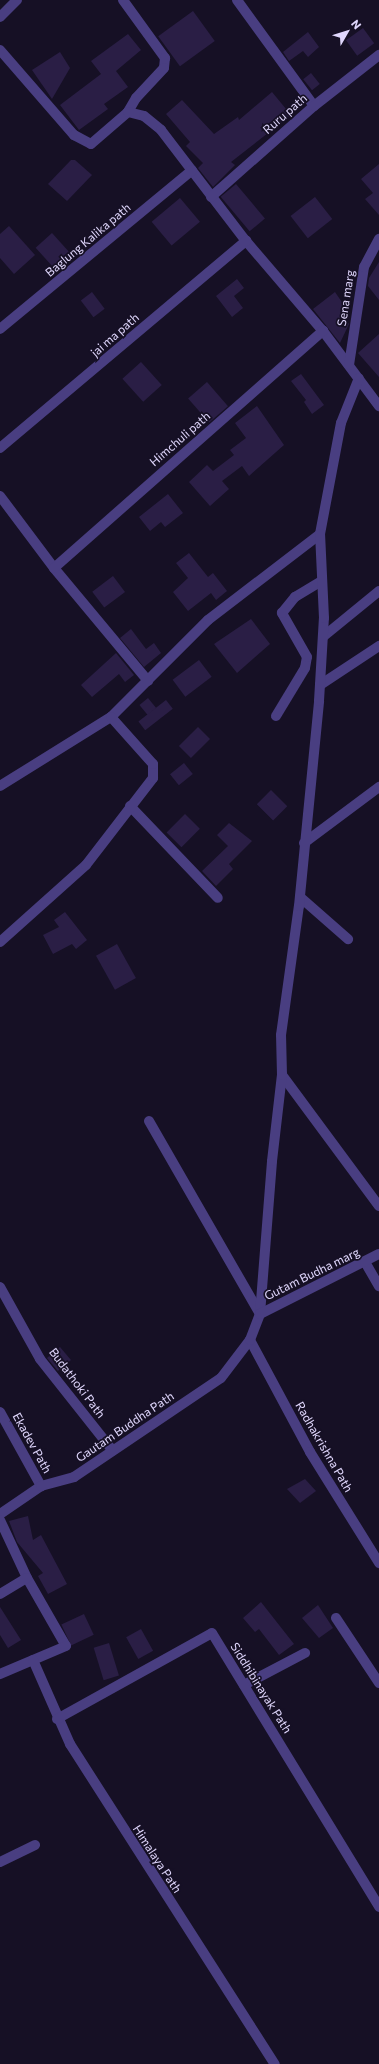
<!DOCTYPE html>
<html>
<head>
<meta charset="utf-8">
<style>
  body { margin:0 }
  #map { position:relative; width:379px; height:2064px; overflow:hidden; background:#161025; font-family:Commissioner,sans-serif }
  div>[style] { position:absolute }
  .building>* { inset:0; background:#2a1e45; transform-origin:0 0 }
  .street>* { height:10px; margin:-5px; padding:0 5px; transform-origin:5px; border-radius:5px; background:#493e81 }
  span { translate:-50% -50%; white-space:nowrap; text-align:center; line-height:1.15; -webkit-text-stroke:3.5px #161025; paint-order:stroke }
  .street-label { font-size:12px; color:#e0d7fd }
  .north { position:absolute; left:327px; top:12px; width:40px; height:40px; -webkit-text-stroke:3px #161025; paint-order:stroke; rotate:51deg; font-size:11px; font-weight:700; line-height:16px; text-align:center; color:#e0d7fd }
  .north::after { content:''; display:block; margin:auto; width:14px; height:18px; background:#e0d7fd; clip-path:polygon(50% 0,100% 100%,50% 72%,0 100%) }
</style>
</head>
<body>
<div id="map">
  <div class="building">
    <div style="left:193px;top:11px;width:37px;height:43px;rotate:54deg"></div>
    <div style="left:363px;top:28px;width:19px;height:21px;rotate:54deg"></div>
    <div style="clip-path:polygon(308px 32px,319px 47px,308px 57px,303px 51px,289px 61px,283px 52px)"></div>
    <div style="clip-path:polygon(128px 34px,141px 50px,116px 71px,128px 87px,104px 104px,108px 109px,79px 130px,60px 105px,101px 74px,91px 61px)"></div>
    <div style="clip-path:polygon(60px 52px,70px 68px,52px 99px,32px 70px)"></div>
    <div style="left:311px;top:73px;width:14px;height:10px;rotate:51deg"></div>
    <div style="clip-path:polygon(272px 92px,291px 115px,231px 162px,235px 165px,213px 187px,198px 168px,203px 163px,186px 146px,190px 142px,166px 114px,182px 100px,214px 134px,238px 117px,239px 120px)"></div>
    <div style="clip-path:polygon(71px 160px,75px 160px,92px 175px,67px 201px,48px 184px)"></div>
    <div style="clip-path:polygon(379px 164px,379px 215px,365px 199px,373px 193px,361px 179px)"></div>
    <div style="left:236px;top:184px;width:45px;height:20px;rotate:50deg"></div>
    <div style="left:315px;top:197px;width:28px;height:31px;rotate:52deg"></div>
    <div style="left:180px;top:198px;width:31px;height:37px;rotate:50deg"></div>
    <div style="clip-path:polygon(9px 226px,35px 255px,14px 274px,0 258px,0 234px)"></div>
    <div style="left:52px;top:233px;width:31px;height:22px;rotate:48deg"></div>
    <div style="clip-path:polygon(379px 262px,379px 300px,368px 286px,369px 278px)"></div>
    <div style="clip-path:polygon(237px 279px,244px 288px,234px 296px,243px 308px,232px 317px,216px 296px)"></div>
    <div style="left:92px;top:292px;width:21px;height:14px;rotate:53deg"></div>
    <div style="clip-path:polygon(335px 292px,348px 311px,342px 315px,349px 324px,340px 343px,313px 309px)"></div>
    <div style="clip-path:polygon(379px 334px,379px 377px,358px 353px)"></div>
    <div style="left:141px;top:362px;width:31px;height:25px;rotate:48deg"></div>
    <div style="clip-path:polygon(301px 374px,324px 405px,312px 414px,304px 402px,306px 400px,291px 381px)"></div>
    <div style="left:207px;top:382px;width:32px;height:25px;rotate:49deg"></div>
    <div style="clip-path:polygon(257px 406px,284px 445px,249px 476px,242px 466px,222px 481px,229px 489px,210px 506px,189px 482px,207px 465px,213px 471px,234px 455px,230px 450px,246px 438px,235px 423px)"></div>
    <div style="clip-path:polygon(168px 494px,183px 513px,165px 527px,161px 522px,150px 531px,139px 517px)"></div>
    <div style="clip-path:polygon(189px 553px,208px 577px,213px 573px,227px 591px,216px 600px,211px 593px,188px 611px,173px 592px,188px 578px,176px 563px)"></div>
    <div style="left:113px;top:576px;width:20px;height:26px;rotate:53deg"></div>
    <div style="clip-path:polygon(251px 619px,270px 644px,237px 673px,214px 644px)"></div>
    <div style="clip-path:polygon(131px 629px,146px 649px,154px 643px,161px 653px,144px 667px,120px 638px)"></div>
    <div style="clip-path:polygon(116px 653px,134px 675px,125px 682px,119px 674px,92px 697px,81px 685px)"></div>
    <div style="left:199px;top:660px;width:21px;height:33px;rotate:53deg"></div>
    <div style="left:148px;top:698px;width:13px;height:11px;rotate:51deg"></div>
    <div style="left:166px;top:700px;width:11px;height:35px;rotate:52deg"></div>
    <div style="left:198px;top:727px;width:17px;height:27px;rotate:45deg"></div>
    <div style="left:184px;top:763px;width:14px;height:18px;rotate:51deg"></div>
    <div style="left:271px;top:790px;width:23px;height:20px;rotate:45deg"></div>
    <div style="left:185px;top:814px;width:21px;height:26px;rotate:45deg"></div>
    <div style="clip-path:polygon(229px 823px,252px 841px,229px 864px,233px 869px,216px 886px,202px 871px,228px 846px,217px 835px)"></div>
    <div style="clip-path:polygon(65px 912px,87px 940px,76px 949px,72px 944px,53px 954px,43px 935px,59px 927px,54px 920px)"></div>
    <div style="left:117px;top:944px;width:39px;height:24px;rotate:61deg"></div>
    <div style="left:60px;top:1347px;width:17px;height:17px;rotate:50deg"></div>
    <div style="clip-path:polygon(305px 1479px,316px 1491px,300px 1503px,287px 1489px)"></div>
    <div style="clip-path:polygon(28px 1516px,33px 1540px,41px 1535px,67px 1584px,48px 1594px,38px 1576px,43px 1573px,17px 1542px,9px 1521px)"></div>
    <div style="clip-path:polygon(261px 1602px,294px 1644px,279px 1655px,259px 1629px,255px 1632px,243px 1618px)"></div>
    <div style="clip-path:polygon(318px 1605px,333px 1628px,319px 1638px,302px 1618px)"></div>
    <div style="clip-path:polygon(0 1607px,21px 1640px,8px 1648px,0 1635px)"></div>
    <div style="left:84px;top:1614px;width:23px;height:25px;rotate:65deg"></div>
    <div style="left:141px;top:1629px;width:25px;height:17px;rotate:61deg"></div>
    <div style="left:109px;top:1643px;width:34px;height:16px;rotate:73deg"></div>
  </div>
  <div class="street">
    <div style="left:123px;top:0;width:72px;rotate:54.1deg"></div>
    <div style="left:165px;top:58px;width:10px;rotate:96deg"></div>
    <div style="left:164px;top:68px;width:41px;rotate:133deg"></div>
    <div style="left:136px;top:98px;width:16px;rotate:120deg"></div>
    <div style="left:237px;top:0;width:131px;rotate:54deg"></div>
    <div style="left:0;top:17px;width:24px;rotate:-45deg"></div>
    <div style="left:0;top:50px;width:113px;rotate:49deg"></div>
    <div style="left:74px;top:135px;width:19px;rotate:28deg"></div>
    <div style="left:91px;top:144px;width:49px;rotate:-40.9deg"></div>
    <div style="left:128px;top:112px;width:16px;rotate:14deg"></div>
    <div style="left:144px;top:116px;width:22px;rotate:39deg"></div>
    <div style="left:161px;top:130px;width:140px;rotate:52.6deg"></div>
    <div style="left:246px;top:241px;width:118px;rotate:49.5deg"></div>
    <div style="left:323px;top:331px;width:94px;rotate:53.3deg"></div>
    <div style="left:211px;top:197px;width:137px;rotate:-41.5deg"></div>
    <div style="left:314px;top:106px;width:83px;rotate:-38.1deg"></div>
    <div style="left:0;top:329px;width:249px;rotate:-39.6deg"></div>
    <div style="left:349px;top:365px;width:99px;rotate:-81.3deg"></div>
    <div style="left:364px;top:267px;width:32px;rotate:-62deg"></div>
    <div style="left:0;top:448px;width:322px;rotate:-40.1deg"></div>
    <div style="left:0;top:496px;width:90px;rotate:53.1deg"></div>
    <div style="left:54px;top:568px;width:147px;rotate:50.2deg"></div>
    <div style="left:54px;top:568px;width:359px;rotate:-41.4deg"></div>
    <div style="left:324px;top:636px;width:71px;rotate:-39.3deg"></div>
    <div style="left:320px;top:685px;width:71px;rotate:-33.5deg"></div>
    <div style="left:276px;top:716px;width:56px;rotate:-58.9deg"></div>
    <div style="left:305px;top:668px;width:11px;rotate:-80deg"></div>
    <div style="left:307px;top:657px;width:51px;rotate:-119.6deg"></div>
    <div style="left:282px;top:613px;width:21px;rotate:-51deg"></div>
    <div style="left:295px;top:597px;width:31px;rotate:-31deg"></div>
    <div style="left:0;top:786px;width:131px;rotate:-31.9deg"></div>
    <div style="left:111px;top:717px;width:137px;rotate:-45deg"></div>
    <div style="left:208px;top:620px;width:141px;rotate:-37.5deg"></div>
    <div style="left:320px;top:534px;width:113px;rotate:-79.3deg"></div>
    <div style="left:341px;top:423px;width:48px;rotate:-68.2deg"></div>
    <div style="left:130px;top:806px;width:127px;rotate:46.3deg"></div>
    <div style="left:304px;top:843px;width:94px;rotate:-36.7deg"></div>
    <div style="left:300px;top:897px;width:64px;rotate:41.2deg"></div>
    <div style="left:0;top:942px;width:115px;rotate:-41.8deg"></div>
    <div style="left:86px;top:865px;width:110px;rotate:-52.4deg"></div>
    <div style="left:153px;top:778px;width:14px;rotate:-90deg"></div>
    <div style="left:153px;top:764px;width:63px;rotate:-131.8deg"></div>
    <div style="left:282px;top:1075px;width:163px;rotate:53.5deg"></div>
    <div style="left:149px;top:1121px;width:223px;rotate:60.1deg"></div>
    <div style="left:365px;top:1262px;width:28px;rotate:60deg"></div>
    <div style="left:0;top:1287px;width:82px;rotate:60.9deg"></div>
    <div style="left:40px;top:1359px;width:117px;rotate:51.6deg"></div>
    <div style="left:260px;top:1314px;width:153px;rotate:-85.5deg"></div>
    <div style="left:272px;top:1161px;width:87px;rotate:-83.4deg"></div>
    <div style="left:282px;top:1075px;width:40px;rotate:-91.4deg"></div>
    <div style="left:281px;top:1035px;width:130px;rotate:-82.1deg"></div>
    <div style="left:299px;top:906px;width:206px;rotate:-84.4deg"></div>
    <div style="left:319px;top:701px;width:83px;rotate:-86.6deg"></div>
    <div style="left:324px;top:618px;width:84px;rotate:-92.7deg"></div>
    <div style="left:250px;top:1340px;width:127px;rotate:61.8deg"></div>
    <div style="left:310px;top:1452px;width:131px;rotate:58.1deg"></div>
    <div style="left:0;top:1412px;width:85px;rotate:61deg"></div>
    <div style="left:0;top:1514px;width:50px;rotate:-34.3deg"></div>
    <div style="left:41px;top:1486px;width:34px;rotate:-15deg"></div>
    <div style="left:74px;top:1477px;width:177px;rotate:-34deg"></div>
    <div style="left:221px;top:1378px;width:48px;rotate:-52.7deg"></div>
    <div style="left:250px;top:1340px;width:28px;rotate:-69deg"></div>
    <div style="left:260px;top:1314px;width:133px;rotate:-26.8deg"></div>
    <div style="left:0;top:1520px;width:64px;rotate:65deg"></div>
    <div style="left:27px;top:1578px;width:78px;rotate:60.2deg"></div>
    <div style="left:66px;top:1646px;width:72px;rotate:157deg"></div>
    <div style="left:0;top:1594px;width:31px;rotate:-31deg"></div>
    <div style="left:336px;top:1618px;width:78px;rotate:56.5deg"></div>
    <div style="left:33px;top:1660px;width:92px;rotate:66.2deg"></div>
    <div style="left:70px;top:1744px;width:380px;rotate:57.4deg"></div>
    <div style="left:244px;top:1685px;width:69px;rotate:-27.7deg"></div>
    <div style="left:57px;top:1719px;width:177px;rotate:-29deg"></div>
    <div style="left:212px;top:1633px;width:321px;rotate:58.6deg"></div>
    <div style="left:0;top:1862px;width:39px;rotate:-26deg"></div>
  </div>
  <div class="street-label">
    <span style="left:285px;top:114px;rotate:-41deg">Ruru path</span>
    <span style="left:88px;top:240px;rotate:-40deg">Baglung Kalika path</span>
    <span style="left:346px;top:298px;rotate:-81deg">Sena marg</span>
    <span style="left:115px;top:335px;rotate:-41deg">jai ma path</span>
    <span style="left:180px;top:439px;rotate:-41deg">Himchuli path</span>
    <span style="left:312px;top:1274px;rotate:-26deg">Gutam Budha marg</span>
    <span style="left:77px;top:1383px;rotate:53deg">Budathoki Path</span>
    <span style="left:125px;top:1427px;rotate:-34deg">Gautam Buddha Path</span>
    <span style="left:32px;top:1443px;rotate:61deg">Ekadev Path</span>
    <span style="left:324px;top:1447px;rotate:60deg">Radhakrishna Path</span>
    <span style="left:261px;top:1688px;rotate:58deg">Siddhibinayak Path</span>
    <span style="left:157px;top:1859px;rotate:57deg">Himalaya Path</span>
  </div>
  <div class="north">N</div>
</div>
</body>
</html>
